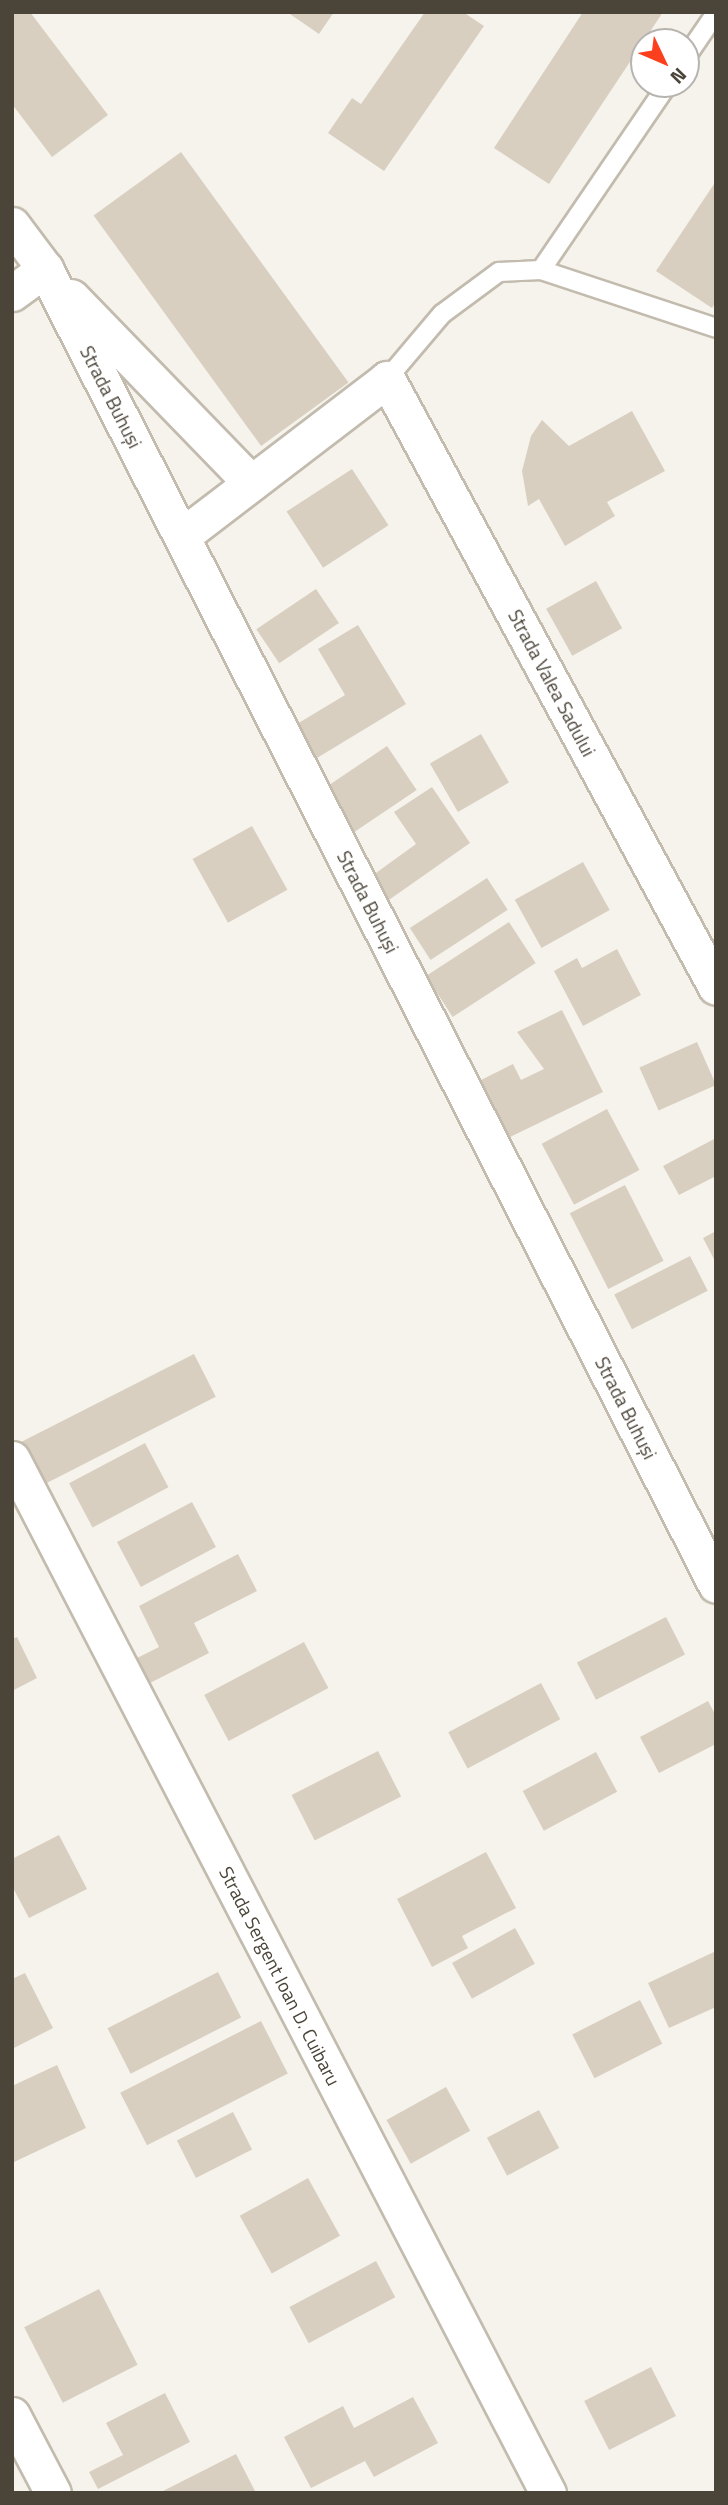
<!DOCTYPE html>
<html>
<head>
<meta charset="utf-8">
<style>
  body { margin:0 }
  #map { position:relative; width:728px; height:2505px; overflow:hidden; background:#f6f3ec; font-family:"Titillium Web",sans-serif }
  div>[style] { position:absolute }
  .building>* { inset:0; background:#d8cfc1; transform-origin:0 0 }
  .roads { filter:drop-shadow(2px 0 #c2bbae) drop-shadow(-2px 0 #c2bbae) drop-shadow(0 2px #c2bbae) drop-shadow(0 -2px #c2bbae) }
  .lane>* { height:18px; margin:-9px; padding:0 9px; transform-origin:9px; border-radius:9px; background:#fff }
  .street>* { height:35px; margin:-17.5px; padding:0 17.5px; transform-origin:17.5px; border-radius:17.5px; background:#fff }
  span { translate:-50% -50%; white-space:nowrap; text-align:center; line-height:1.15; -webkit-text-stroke:5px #fff; paint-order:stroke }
  .street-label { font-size:19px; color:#4b4439 }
  .frame { position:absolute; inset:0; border:14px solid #4b4439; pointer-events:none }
  .north { position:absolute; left:630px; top:28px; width:70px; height:70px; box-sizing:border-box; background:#fff; border:2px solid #b7b4b0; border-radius:50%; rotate:134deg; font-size:19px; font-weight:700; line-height:28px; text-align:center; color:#4b4439 }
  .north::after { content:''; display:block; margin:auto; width:24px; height:32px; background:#fc3f1d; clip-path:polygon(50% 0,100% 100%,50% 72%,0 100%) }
</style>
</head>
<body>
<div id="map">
  <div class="building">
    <div style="clip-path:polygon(12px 12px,30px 12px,108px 115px,52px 157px,12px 104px)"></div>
    <div style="clip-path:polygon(287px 12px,334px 12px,319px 34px)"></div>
    <div style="clip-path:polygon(425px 12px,463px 12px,484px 26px,384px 171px,328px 133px,352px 98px,361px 104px)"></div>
    <div style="clip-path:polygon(583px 12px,663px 12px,549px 184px,494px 148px)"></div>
    <div style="left:181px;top:152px;width:285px;height:108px;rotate:54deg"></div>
    <div style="clip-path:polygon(716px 181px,716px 302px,712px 308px,656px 271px)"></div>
    <div style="clip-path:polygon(632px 411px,665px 471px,607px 502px,615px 516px,565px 546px,539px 499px,528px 506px,522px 471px,531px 436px,542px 420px,569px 446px)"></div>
    <div style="left:352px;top:469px;width:67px;height:78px;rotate:57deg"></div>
    <div style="left:596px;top:581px;width:54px;height:57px;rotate:61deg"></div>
    <div style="left:316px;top:589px;width:41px;height:72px;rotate:56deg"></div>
    <div style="clip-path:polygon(358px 625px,406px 704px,317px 758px,297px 724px,345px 695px,318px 649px)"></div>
    <div style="left:481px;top:734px;width:56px;height:59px;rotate:60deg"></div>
    <div style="left:387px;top:746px;width:53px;height:85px;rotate:56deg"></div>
    <div style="clip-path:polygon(432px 787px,470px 843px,386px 902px,369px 878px,416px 844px,394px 812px)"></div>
    <div style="left:252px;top:826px;width:73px;height:68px;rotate:61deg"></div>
    <div style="left:583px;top:862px;width:55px;height:78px;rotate:61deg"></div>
    <div style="left:487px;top:878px;width:38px;height:92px;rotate:57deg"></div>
    <div style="left:509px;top:922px;width:49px;height:99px;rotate:57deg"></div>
    <div style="clip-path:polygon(617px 949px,641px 995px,583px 1026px,554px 971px,577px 958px,582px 968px)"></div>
    <div style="clip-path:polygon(562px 1010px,603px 1092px,510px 1137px,481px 1080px,513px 1064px,521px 1080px,544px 1069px,517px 1032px)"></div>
    <div style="left:697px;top:1042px;width:47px;height:63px;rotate:66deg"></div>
    <div style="left:607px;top:1109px;width:69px;height:74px;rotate:62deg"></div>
    <div style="clip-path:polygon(716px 1138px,716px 1176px,679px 1195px,663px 1166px)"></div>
    <div style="left:625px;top:1185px;width:85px;height:62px;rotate:63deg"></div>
    <div style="clip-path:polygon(716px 1231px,716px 1263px,703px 1238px)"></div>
    <div style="left:690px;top:1256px;width:39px;height:85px;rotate:63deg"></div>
    <div style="left:194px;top:1354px;width:48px;height:193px;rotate:63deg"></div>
    <div style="left:145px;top:1443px;width:50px;height:86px;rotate:62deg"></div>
    <div style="left:192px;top:1502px;width:51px;height:85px;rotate:62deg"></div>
    <div style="clip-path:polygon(238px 1554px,257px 1591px,194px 1623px,209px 1653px,148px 1684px,135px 1659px,159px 1647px,139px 1606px)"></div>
    <div style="left:666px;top:1617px;width:42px;height:100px;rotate:63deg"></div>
    <div style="clip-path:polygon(17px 1637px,37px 1678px,12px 1691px,12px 1639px)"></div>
    <div style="left:304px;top:1642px;width:52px;height:113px;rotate:62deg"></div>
    <div style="left:541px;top:1683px;width:41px;height:105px;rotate:62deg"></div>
    <div style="clip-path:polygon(708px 1701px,716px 1716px,716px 1744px,659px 1773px,640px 1737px)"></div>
    <div style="left:378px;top:1751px;width:51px;height:97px;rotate:63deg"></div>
    <div style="left:596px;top:1752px;width:45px;height:83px;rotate:62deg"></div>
    <div style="clip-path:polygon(59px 1835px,87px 1889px,29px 1918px,12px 1886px,12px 1859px)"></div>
    <div style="clip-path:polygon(486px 1852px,516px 1908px,462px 1936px,468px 1948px,432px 1967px,397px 1899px)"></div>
    <div style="left:515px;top:1928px;width:41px;height:72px;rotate:61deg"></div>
    <div style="clip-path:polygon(716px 1951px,716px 2007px,669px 2028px,648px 1983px)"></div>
    <div style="left:218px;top:1972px;width:51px;height:124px;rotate:63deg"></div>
    <div style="clip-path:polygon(25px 1973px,53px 2028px,12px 2049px,12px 1979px)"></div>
    <div style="left:640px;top:2000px;width:49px;height:76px;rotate:63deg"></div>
    <div style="left:261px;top:2021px;width:59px;height:158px;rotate:63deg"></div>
    <div style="clip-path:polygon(57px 2065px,86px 2128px,12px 2163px,12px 2086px)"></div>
    <div style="left:446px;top:2087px;width:50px;height:68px;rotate:61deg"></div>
    <div style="left:539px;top:2110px;width:43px;height:59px;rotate:62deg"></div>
    <div style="left:233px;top:2112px;width:42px;height:63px;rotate:63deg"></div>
    <div style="left:308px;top:2178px;width:66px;height:78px;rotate:61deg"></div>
    <div style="left:376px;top:2261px;width:41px;height:98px;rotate:62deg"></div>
    <div style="left:99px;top:2289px;width:85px;height:84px;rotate:63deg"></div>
    <div style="left:651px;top:2367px;width:55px;height:75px;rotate:63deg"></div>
    <div style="clip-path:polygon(165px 2393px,190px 2442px,98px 2489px,89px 2472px,123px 2455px,106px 2423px)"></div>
    <div style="clip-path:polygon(413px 2397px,438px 2443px,374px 2477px,365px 2461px,311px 2488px,284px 2437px,343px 2406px,354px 2428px)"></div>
    <div style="clip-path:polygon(236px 2454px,256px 2493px,159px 2493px)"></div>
  </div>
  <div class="roads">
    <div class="lane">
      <div style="left:686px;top:57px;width:53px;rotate:-55.7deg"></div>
      <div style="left:541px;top:270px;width:225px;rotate:-55.7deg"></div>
      <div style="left:387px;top:379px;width:85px;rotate:-49.8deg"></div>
      <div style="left:442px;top:314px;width:71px;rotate:-36.4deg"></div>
      <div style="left:499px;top:272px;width:42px;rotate:-2.7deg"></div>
      <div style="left:541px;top:270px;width:184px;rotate:18.3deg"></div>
    </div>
    <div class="street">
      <div style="left:12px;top:225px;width:55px;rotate:53.1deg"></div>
      <div style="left:45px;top:269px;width:1477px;rotate:62.98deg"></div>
      <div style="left:12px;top:293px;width:41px;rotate:-36deg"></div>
      <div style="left:71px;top:297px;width:259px;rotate:45.9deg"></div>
      <div style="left:182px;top:536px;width:258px;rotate:-37.4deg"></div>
      <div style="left:387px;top:379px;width:691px;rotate:61.58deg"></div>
      <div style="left:12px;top:1459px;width:1165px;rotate:62.6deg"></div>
      <div style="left:12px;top:2415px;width:88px;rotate:62.3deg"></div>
    </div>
  </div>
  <div class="street-label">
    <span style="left:111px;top:397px;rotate:63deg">Strada Buhuși</span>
    <span style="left:552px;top:683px;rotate:62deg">Strada Valea Sadului</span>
    <span style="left:368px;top:902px;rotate:63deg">Strada Buhuși</span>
    <span style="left:626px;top:1408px;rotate:63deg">Strada Buhuși</span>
    <span style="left:280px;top:1976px;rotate:63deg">Strada Sergent Ioan D. Cuibaru</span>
  </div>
  <div class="frame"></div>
  <div class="north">N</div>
</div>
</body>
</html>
